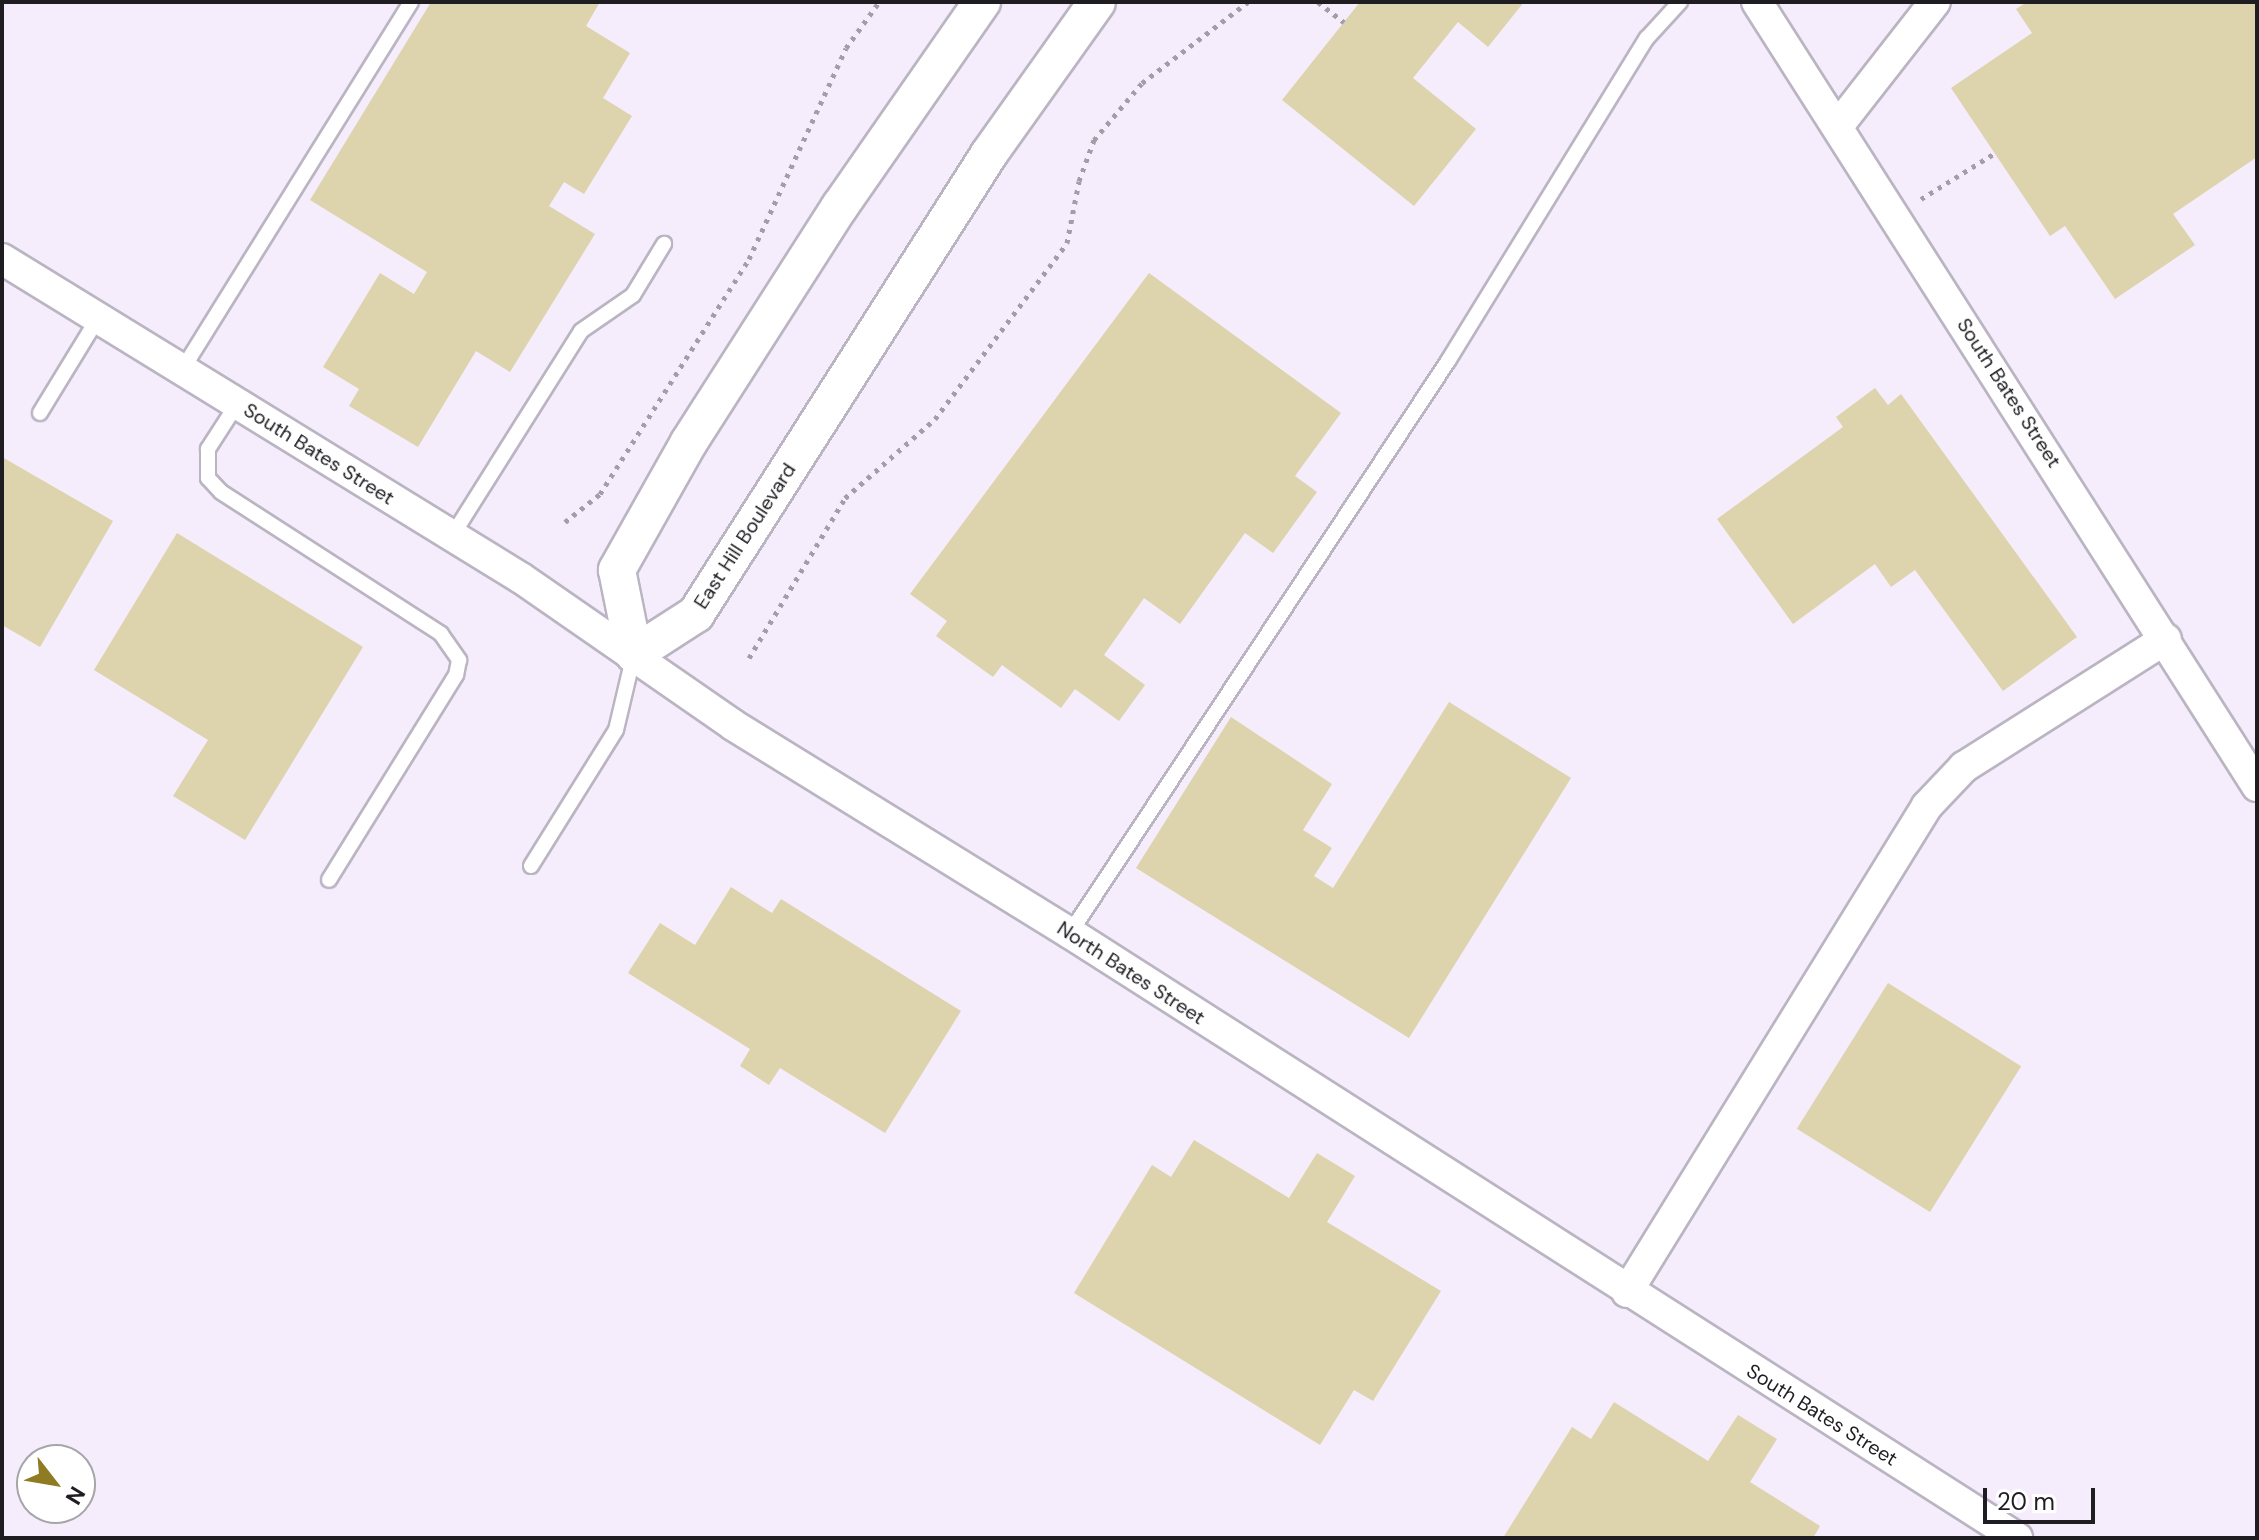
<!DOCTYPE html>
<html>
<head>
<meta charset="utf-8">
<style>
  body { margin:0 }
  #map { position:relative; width:2259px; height:1540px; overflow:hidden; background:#f5edfc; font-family:"DM Sans",sans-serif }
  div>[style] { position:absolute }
  .building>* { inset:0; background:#ddd3ac; transform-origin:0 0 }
  .path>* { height:5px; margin-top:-2.5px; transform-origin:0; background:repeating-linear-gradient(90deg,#a39da8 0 4px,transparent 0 10px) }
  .roads { filter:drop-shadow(2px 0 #bbb4c2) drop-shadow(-2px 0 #bbb4c2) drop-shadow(0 2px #bbb4c2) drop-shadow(0 -2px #bbb4c2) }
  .service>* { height:14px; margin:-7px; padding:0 7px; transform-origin:7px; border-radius:7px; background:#fff }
  .minor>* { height:30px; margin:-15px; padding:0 15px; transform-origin:15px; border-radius:15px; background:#fff }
  .tertiary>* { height:36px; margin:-18px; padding:0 18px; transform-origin:18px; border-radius:18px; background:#fff }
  span { translate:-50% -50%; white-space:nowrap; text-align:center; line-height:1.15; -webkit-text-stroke:6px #fff; paint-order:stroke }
  .street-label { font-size:20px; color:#201d22 }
  .frame { position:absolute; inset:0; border:4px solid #201d22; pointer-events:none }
  .north { position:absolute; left:16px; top:1444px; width:80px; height:80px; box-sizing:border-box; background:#fff; border:2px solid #a6a5a7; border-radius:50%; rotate:121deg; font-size:22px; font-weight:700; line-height:32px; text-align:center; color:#201d22 }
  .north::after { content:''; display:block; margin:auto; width:28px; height:36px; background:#8f7b21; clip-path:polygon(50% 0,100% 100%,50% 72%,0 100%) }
  .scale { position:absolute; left:1983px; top:1488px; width:112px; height:36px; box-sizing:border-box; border:4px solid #201d22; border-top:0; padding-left:10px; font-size:24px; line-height:28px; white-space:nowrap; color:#201d22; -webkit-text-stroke:6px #fff; paint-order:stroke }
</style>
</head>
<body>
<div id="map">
  <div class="building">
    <div style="clip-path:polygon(431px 2px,600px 2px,586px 26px,630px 53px,603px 98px,632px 116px,584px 194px,564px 182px,549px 206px,595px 234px,510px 372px,476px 351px,418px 447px,349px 406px,359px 389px,323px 367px,380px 273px,414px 294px,427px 272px,310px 200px)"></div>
    <div style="clip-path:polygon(1360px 2px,1524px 2px,1488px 47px,1458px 22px,1413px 78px,1476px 129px,1414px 206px,1282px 100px)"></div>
    <div style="clip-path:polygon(2027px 2px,2257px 2px,2257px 157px,2173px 214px,2195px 245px,2115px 299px,2065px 226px,2050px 236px,1951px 88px,2032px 33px,2016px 9px)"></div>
    <div style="clip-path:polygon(1149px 273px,1341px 413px,1295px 476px,1317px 492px,1273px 553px,1245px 533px,1180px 624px,1144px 598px,1104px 655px,1145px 685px,1119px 721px,1075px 689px,1061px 708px,1002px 665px,993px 677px,936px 636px,947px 621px,910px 594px)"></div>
    <div style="clip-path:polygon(1875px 388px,1888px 405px,1901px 394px,2077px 637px,2003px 691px,1915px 570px,1891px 587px,1875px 564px,1793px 624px,1717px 519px,1843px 427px,1836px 417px)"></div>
    <div style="clip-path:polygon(2px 457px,113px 521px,40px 647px,2px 625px)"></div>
    <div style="clip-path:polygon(177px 533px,363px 647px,245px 840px,173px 796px,208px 740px,94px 670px)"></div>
    <div style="clip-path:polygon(1449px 702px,1571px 778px,1409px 1038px,1136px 868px,1231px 717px,1332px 784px,1303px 830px,1332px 848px,1314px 876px,1333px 888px)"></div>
    <div style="clip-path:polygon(731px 887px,772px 913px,781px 899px,961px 1011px,885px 1133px,780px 1068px,769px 1085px,740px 1066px,750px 1049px,628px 973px,660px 923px,695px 945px)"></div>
    <div style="left:1888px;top:983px;width:157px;height:172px;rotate:32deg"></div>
    <div style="clip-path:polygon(1194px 1140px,1289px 1198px,1317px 1153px,1355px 1176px,1327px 1222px,1441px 1291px,1373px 1401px,1354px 1390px,1320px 1445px,1074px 1293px,1152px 1165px,1171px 1177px)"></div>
    <div style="clip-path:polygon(1614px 1402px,1708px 1461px,1738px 1415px,1777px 1439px,1750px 1482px,1820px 1526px,1813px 1538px,1503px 1538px,1572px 1427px,1591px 1439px)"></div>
  </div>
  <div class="path">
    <div style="left:1318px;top:2px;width:33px;rotate:38deg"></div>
    <div style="left:1921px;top:199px;width:87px;rotate:-31.9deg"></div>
    <div style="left:565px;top:522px;width:45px;rotate:-38.7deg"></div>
    <div style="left:600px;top:494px;width:278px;rotate:-57.6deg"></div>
    <div style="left:749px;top:259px;width:232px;rotate:-65.3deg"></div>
    <div style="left:846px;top:48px;width:57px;rotate:-54.3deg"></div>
    <div style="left:749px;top:658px;width:187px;rotate:-59deg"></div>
    <div style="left:845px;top:498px;width:120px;rotate:-41.3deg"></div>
    <div style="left:935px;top:419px;width:220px;rotate:-53.1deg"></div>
    <div style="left:1067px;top:243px;width:63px;rotate:-79deg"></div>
    <div style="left:1079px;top:181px;width:44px;rotate:-69.9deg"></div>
    <div style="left:1094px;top:140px;width:75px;rotate:-49.9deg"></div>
    <div style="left:1142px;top:83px;width:133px;rotate:-37.4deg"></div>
  </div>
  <div class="roads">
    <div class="service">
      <div style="left:182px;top:370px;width:433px;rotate:-58.1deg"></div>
      <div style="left:237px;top:404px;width:54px;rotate:122.8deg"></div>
      <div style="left:208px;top:449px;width:29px;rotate:90deg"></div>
      <div style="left:208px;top:478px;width:19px;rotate:47deg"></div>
      <div style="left:221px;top:492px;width:262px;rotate:32.8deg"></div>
      <div style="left:441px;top:634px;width:32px;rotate:55deg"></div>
      <div style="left:459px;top:660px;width:15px;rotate:101deg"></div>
      <div style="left:456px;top:675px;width:241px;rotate:121.8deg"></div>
      <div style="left:40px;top:413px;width:111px;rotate:-58.6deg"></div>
      <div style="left:452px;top:536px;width:242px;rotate:-57.8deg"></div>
      <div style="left:581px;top:331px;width:63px;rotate:-34.7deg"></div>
      <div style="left:633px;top:295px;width:60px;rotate:-58.7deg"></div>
      <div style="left:531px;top:866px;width:160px;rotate:-58deg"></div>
      <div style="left:616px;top:730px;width:78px;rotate:-76.7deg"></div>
      <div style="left:1070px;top:933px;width:686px;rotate:-56.54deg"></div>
      <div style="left:1448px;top:361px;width:379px;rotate:-58.4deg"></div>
      <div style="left:1647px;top:38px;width:49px;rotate:-47.5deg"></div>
    </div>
    <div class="minor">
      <div style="left:1757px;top:2px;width:930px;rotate:57.47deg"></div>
      <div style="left:1838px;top:126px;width:157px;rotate:-52deg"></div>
      <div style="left:2px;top:259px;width:609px;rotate:31.58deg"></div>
      <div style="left:521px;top:578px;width:258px;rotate:34.7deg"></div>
      <div style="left:733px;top:725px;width:396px;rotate:31.7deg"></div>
      <div style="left:1070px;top:933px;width:1124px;rotate:32.57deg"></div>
      <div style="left:1627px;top:1292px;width:571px;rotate:-58.31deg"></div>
      <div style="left:1927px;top:806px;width:54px;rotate:-46.5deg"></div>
      <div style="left:1964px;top:767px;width:239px;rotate:-32.4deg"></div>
    </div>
    <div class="tertiary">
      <div style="left:982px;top:2px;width:249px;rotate:124.8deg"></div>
      <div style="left:840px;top:206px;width:280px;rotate:122.6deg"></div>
      <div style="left:689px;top:442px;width:147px;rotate:119.4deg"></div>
      <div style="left:617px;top:570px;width:86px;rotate:78.6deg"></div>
      <div style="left:634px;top:654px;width:74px;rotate:-32.8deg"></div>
      <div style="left:696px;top:614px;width:545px;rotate:-57.5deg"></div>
      <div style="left:989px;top:154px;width:186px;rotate:-54.6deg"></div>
    </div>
  </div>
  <div class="street-label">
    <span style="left:2009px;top:393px;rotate:57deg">South Bates Street</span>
    <span style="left:319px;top:454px;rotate:32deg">South Bates Street</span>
    <span style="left:745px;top:536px;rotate:-57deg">East Hill Boulevard</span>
    <span style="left:1131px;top:973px;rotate:33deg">North Bates Street</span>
    <span style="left:1822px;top:1415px;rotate:32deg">South Bates Street</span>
  </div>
  <div class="frame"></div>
  <div class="north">N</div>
  <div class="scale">20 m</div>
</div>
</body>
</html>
